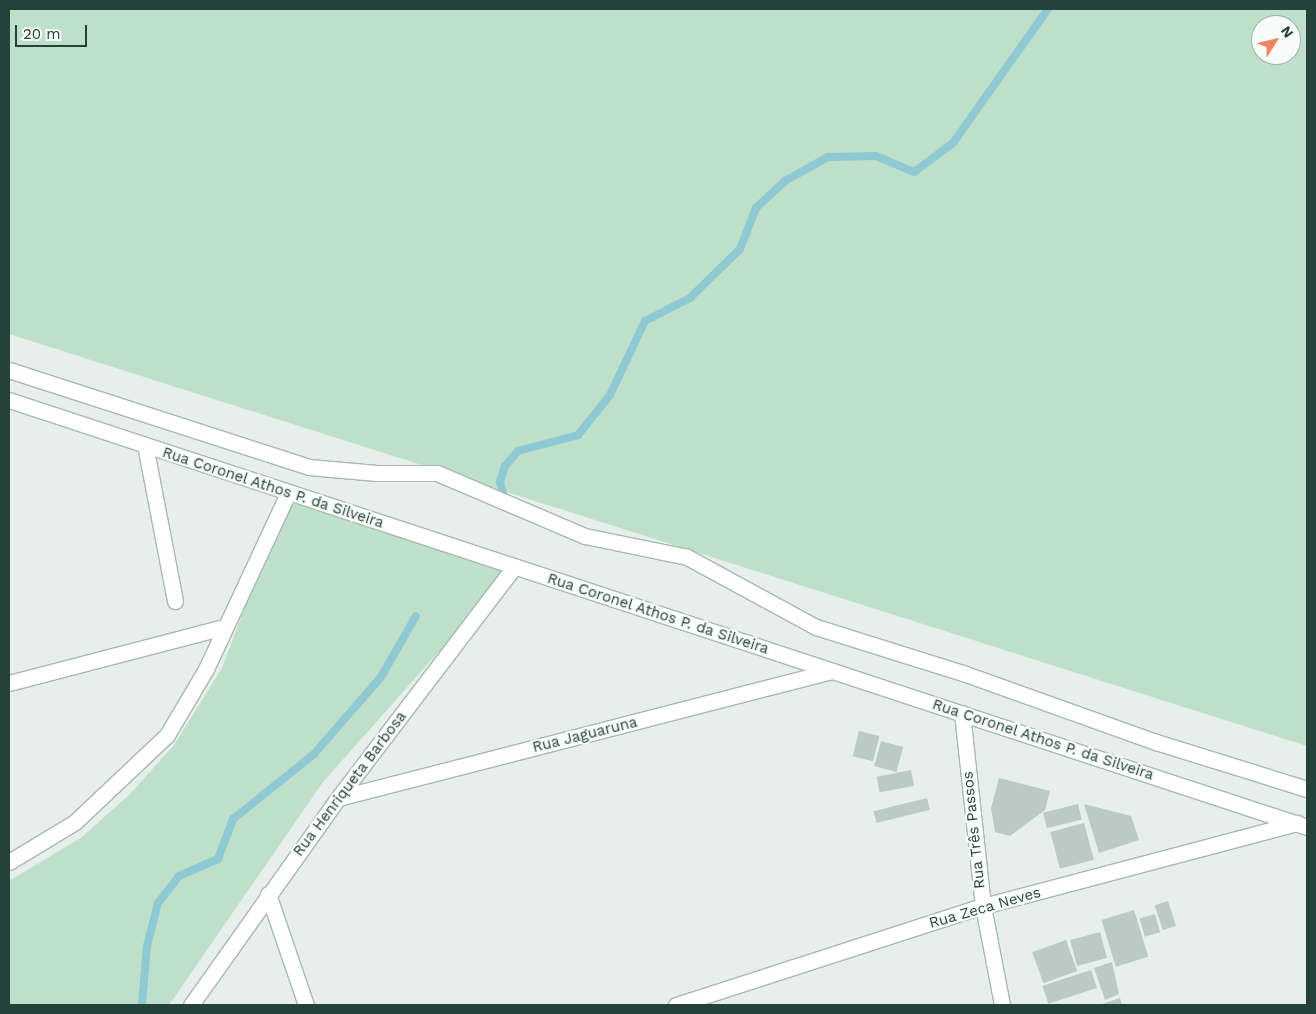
<!DOCTYPE html>
<html>
<head>
<meta charset="utf-8">
<style>
  body { margin:0 }
  #map { position:relative; width:1316px; height:1014px; overflow:hidden; background:#e6efeb; font-family:"Work Sans",sans-serif }
  div>[style] { position:absolute }
  .green>* { inset:0; background:#bfe0c8 }
  .stream>* { height:8px; margin:-4px; padding:0 4px; transform-origin:4px; border-radius:4px; background:#8ec9d4 }
  .building>* { inset:0; background:#bbcac4; transform-origin:0 0 }
  .roads { filter:drop-shadow(1px 0 #a8b8b2) drop-shadow(-1px 0 #a8b8b2) drop-shadow(0 1px #a8b8b2) drop-shadow(0 -1px #a8b8b2) }
  .minor>* { height:15px; margin:-7.5px; padding:0 7.5px; transform-origin:7.5px; border-radius:7.5px; background:#fff }
  span { translate:-50% -50%; white-space:nowrap; text-align:center; line-height:1.15; -webkit-text-stroke:4.5px #f7fbf9; paint-order:stroke }
  .street-label { font-size:15px; color:#24423a }
  .frame { position:absolute; inset:0; border:10px solid #24423a; pointer-events:none }
  .north { position:absolute; left:1251px; top:15px; width:50px; height:50px; box-sizing:border-box; background:#f7fbf9; border:1px solid #a3b1ad; border-radius:50%; rotate:54deg; font-size:14px; font-weight:700; line-height:20px; text-align:center; color:#24423a }
  .north::after { content:''; display:block; margin:auto; width:18px; height:22px; background:#f4845f; clip-path:polygon(50% 0,100% 100%,50% 72%,0 100%) }
  .scale { position:absolute; left:15px; top:25px; width:72px; height:22px; box-sizing:border-box; border:2px solid #24423a; border-top:0; padding-left:6px; font-size:15px; line-height:18px; white-space:nowrap; color:#24423a; -webkit-text-stroke:4px #f7fbf9; paint-order:stroke }
</style>
</head>
<body>
<div id="map">
  <div class="green">
    <div style="clip-path:polygon(evenodd,9px 9px,1307px 9px,1307px 746px,9px 334px,9px 9px,1261px 25px,1291px 25px,1291px 55px,1261px 55px,1261px 25px)"></div>
    <div style="clip-path:polygon(288px 493px,514px 567px,323px 782px,169px 1005px,9px 1005px,9px 881px,82px 837px,131px 793px,174px 745px,222px 668px)"></div>
  </div>
  <div class="stream">
    <div style="left:504px;top:496px;width:15px;rotate:-106deg"></div>
    <div style="left:500px;top:482px;width:17px;rotate:-73deg"></div>
    <div style="left:505px;top:466px;width:20px;rotate:-49deg"></div>
    <div style="left:518px;top:451px;width:62px;rotate:-14.9deg"></div>
    <div style="left:578px;top:435px;width:51px;rotate:-51.3deg"></div>
    <div style="left:610px;top:395px;width:82px;rotate:-64.7deg"></div>
    <div style="left:645px;top:321px;width:51px;rotate:-27.1deg"></div>
    <div style="left:690px;top:298px;width:70px;rotate:-44.4deg"></div>
    <div style="left:740px;top:249px;width:44px;rotate:-68.7deg"></div>
    <div style="left:756px;top:208px;width:40px;rotate:-43deg"></div>
    <div style="left:785px;top:181px;width:49px;rotate:-29.2deg"></div>
    <div style="left:828px;top:157px;width:48px;rotate:-1.2deg"></div>
    <div style="left:876px;top:156px;width:41px;rotate:22.8deg"></div>
    <div style="left:914px;top:172px;width:49px;rotate:-36.6deg"></div>
    <div style="left:953px;top:143px;width:164px;rotate:-54.7deg"></div>
    <div style="left:142px;top:1005px;width:59px;rotate:-85.2deg"></div>
    <div style="left:147px;top:946px;width:44px;rotate:-75.7deg"></div>
    <div style="left:158px;top:903px;width:34px;rotate:-52deg"></div>
    <div style="left:179px;top:876px;width:43px;rotate:-23.6deg"></div>
    <div style="left:218px;top:859px;width:43px;rotate:-69.4deg"></div>
    <div style="left:233px;top:819px;width:104px;rotate:-38.7deg"></div>
    <div style="left:314px;top:754px;width:102px;rotate:-49deg"></div>
    <div style="left:381px;top:677px;width:70px;rotate:-60.2deg"></div>
  </div>
  <div class="building">
    <div style="left:859px;top:731px;width:21px;height:26px;rotate:14deg"></div>
    <div style="left:881px;top:741px;width:23px;height:26px;rotate:15deg"></div>
    <div style="left:911px;top:770px;width:16px;height:35px;rotate:79deg"></div>
    <div style="clip-path:polygon(999px 778px,1050px 791px,1045px 810px,1010px 836px,995px 832px,991px 808px)"></div>
    <div style="left:927px;top:798px;width:12px;height:55px;rotate:76deg"></div>
    <div style="left:1078px;top:804px;width:16px;height:36px;rotate:76deg"></div>
    <div style="clip-path:polygon(1084px 804px,1131px 816px,1139px 840px,1099px 853px)"></div>
    <div style="left:1084px;top:823px;width:38px;height:35px;rotate:75deg"></div>
    <div style="left:1168px;top:901px;width:26px;height:14px;rotate:72deg"></div>
    <div style="left:1134px;top:910px;width:49px;height:34px;rotate:73deg"></div>
    <div style="left:1155px;top:914px;width:19px;height:16px;rotate:74deg"></div>
    <div style="left:1100px;top:932px;width:27px;height:31px;rotate:75deg"></div>
    <div style="left:1066px;top:940px;width:33px;height:36px;rotate:70deg"></div>
    <div style="clip-path:polygon(1112px 962px,1119px 994px,1105px 1000px,1094px 968px)"></div>
    <div style="left:1091px;top:970px;width:19px;height:51px;rotate:72deg"></div>
    <div style="clip-path:polygon(1120px 998px,1122px 1005px,1099px 1005px)"></div>
  </div>
  <div class="roads">
    <div class="minor">
      <div style="left:9px;top:370px;width:315px;rotate:17.9deg"></div>
      <div style="left:309px;top:467px;width:68px;rotate:5deg"></div>
      <div style="left:377px;top:473px;width:60px"></div>
      <div style="left:437px;top:473px;width:161px;rotate:23.1deg"></div>
      <div style="left:585px;top:536px;width:104px;rotate:11.6deg"></div>
      <div style="left:687px;top:557px;width:147px;rotate:28.5deg"></div>
      <div style="left:816px;top:627px;width:154px;rotate:17.4deg"></div>
      <div style="left:963px;top:673px;width:205px;rotate:19.7deg"></div>
      <div style="left:1156px;top:742px;width:158px;rotate:17.3deg"></div>
      <div style="left:9px;top:400px;width:1366px;rotate:18.21deg"></div>
      <div style="left:145px;top:445px;width:159px;rotate:79.1deg"></div>
      <div style="left:9px;top:683px;width:222px;rotate:-14.6deg"></div>
      <div style="left:962px;top:713px;width:194px;rotate:83.8deg"></div>
      <div style="left:983px;top:906px;width:101px;rotate:79.1deg"></div>
      <div style="left:338px;top:798px;width:510px;rotate:-14.42deg"></div>
      <div style="left:9px;top:862px;width:77px;rotate:-31.2deg"></div>
      <div style="left:75px;top:822px;width:127px;rotate:-43.4deg"></div>
      <div style="left:167px;top:735px;width:77px;rotate:-59.4deg"></div>
      <div style="left:206px;top:669px;width:194px;rotate:-65deg"></div>
      <div style="left:268px;top:894px;width:117px;rotate:71.1deg"></div>
      <div style="left:191px;top:1005px;width:254px;rotate:-54.6deg"></div>
      <div style="left:338px;top:798px;width:290px;rotate:-52.7deg"></div>
      <div style="left:676px;top:1005px;width:323px;rotate:-17.9deg"></div>
      <div style="left:983px;top:906px;width:325px;rotate:-14.8deg"></div>
    </div>
  </div>
  <div class="street-label">
    <span style="left:273px;top:488px;rotate:18deg">Rua Coronel Athos P. da Silveira</span>
    <span style="left:658px;top:614px;rotate:18deg">Rua Coronel Athos P. da Silveira</span>
    <span style="left:585px;top:735px;rotate:-14deg">Rua Jaguaruna</span>
    <span style="left:1043px;top:740px;rotate:18deg">Rua Coronel Athos P. da Silveira</span>
    <span style="left:350px;top:784px;rotate:-53deg">Rua Henriqueta Barbosa</span>
    <span style="left:974px;top:830px;rotate:-96deg">Rua Três Passos</span>
    <span style="left:985px;top:908px;rotate:-16deg">Rua Zeca Neves</span>
  </div>
  <div class="frame"></div>
  <div class="north">N</div>
  <div class="scale">20 m</div>
</div>
</body>
</html>
